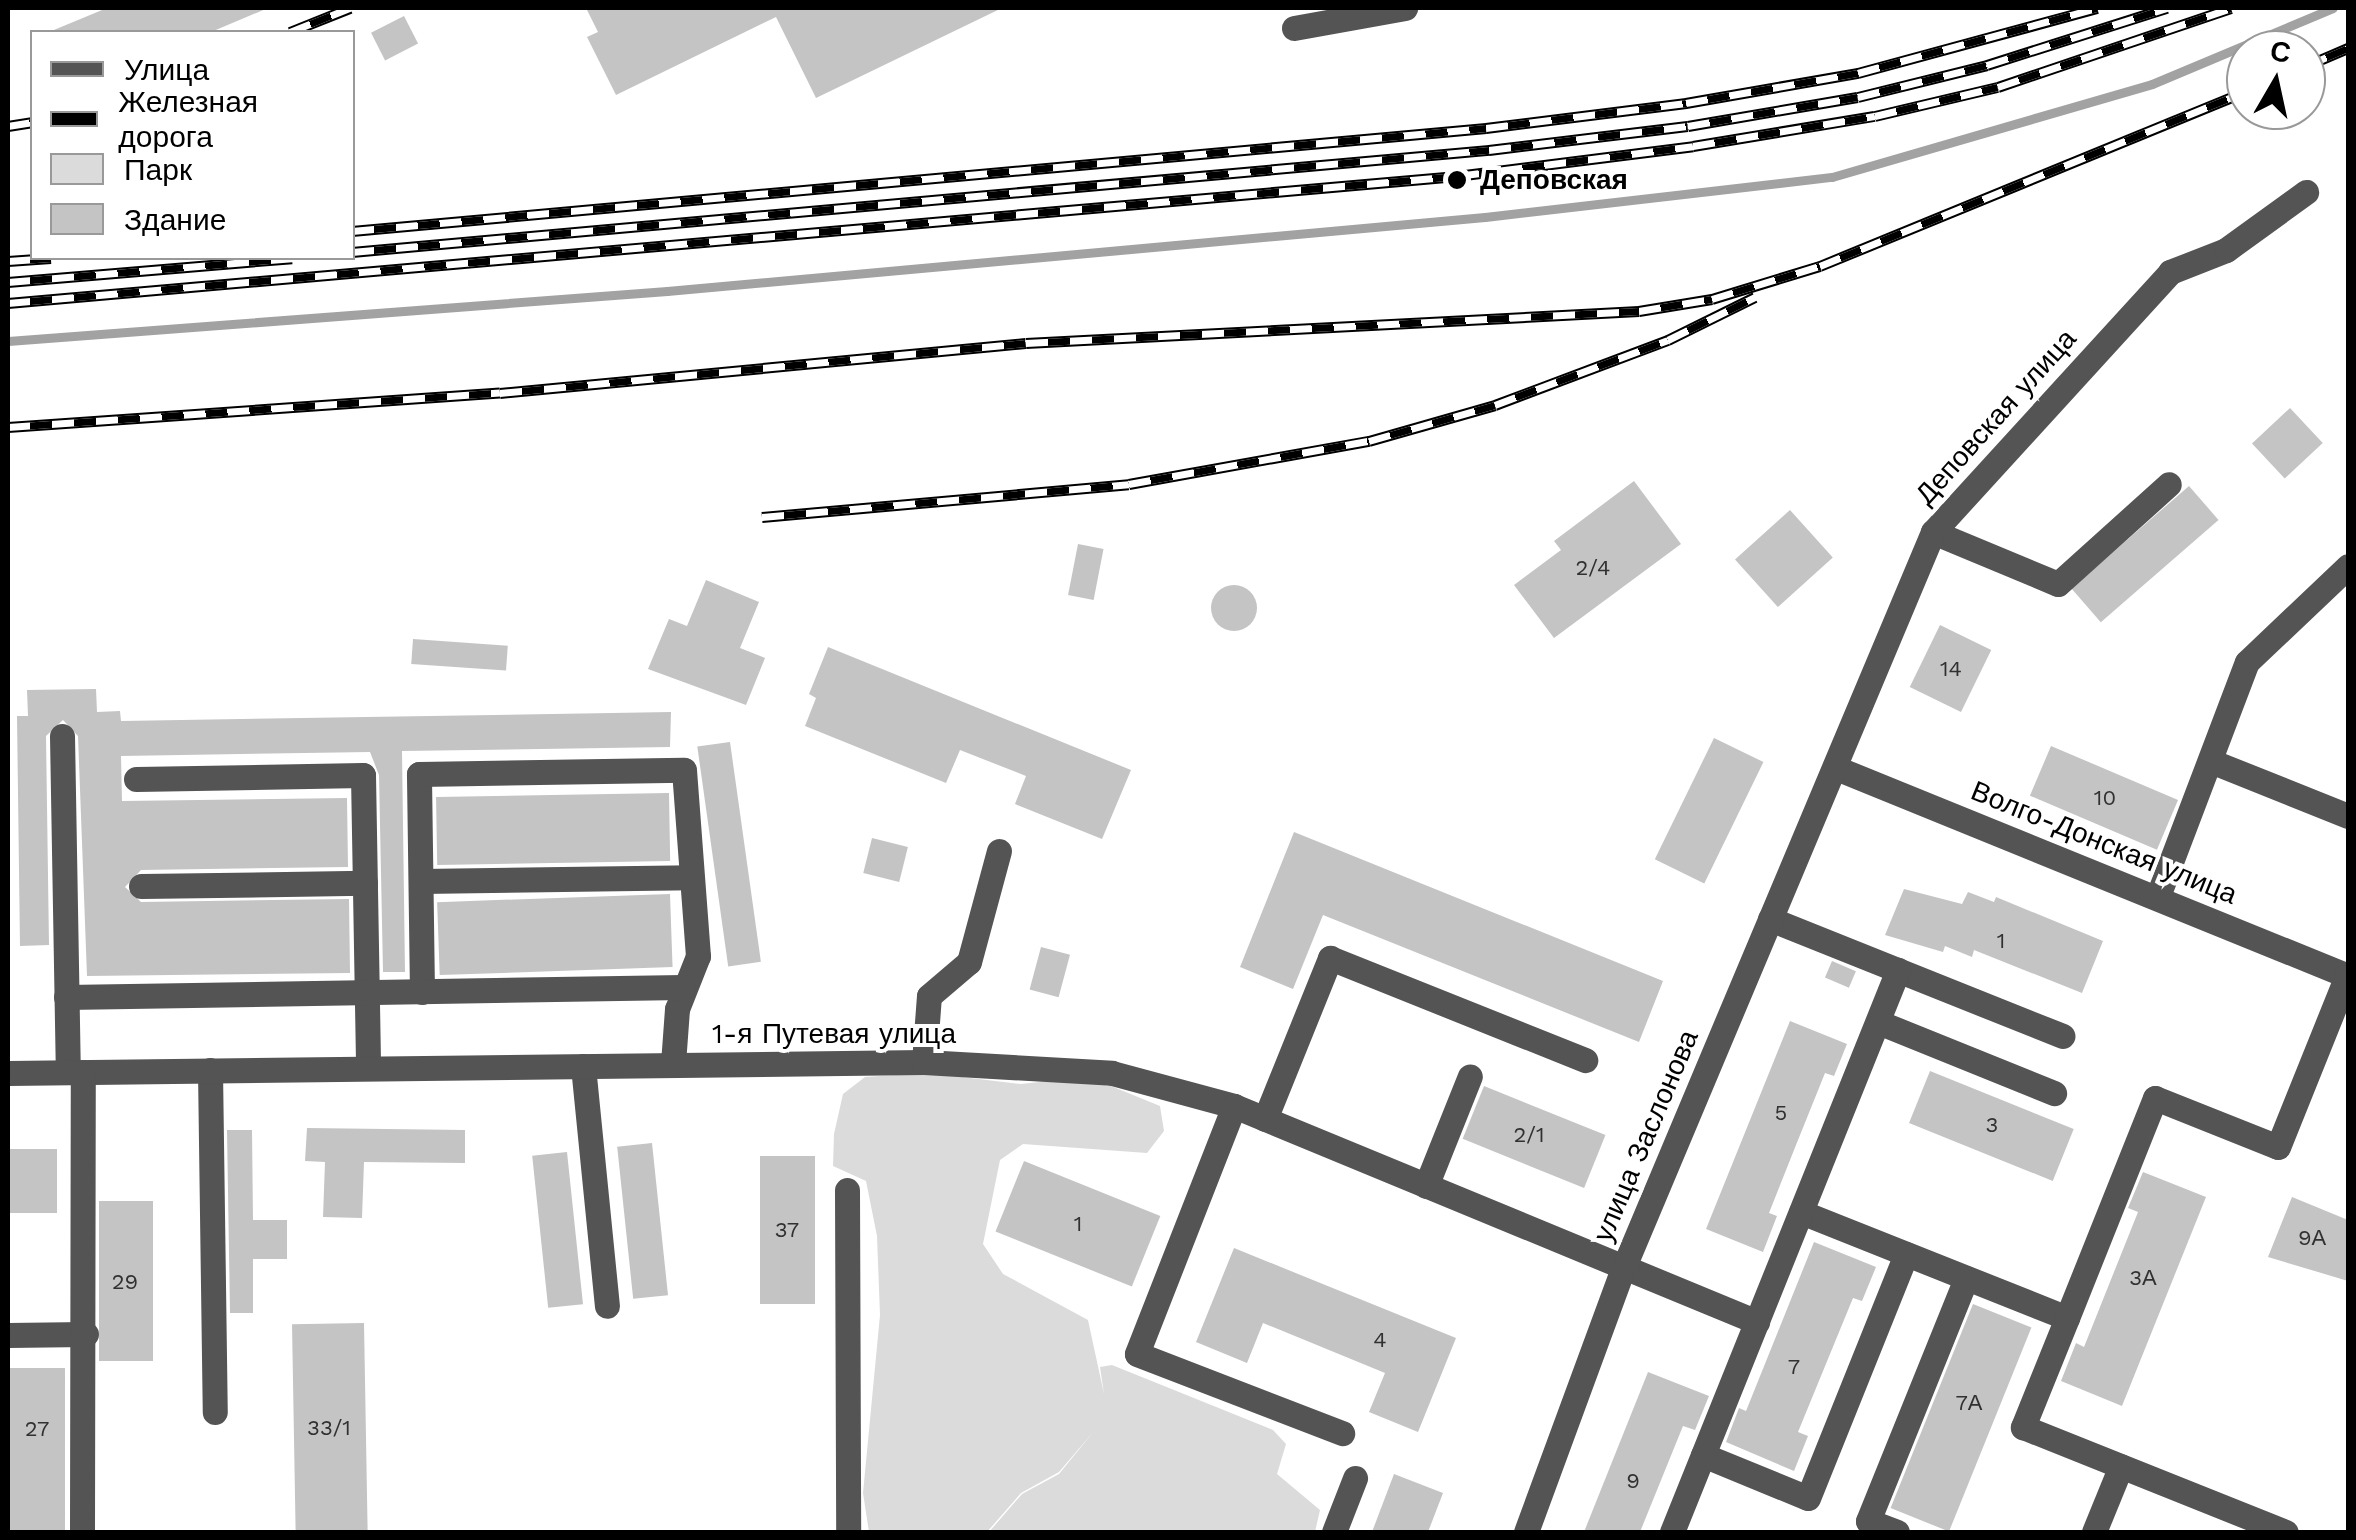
<!DOCTYPE html>
<html>
<head>
<meta charset="utf-8">
<style>
  body { margin:0 }
  #map { position:relative; width:2356px; height:1540px; overflow:hidden; background:#fff; font-family:"Work Sans",sans-serif }
  div>[style] { position:absolute }
  .green>* { inset:0; background:#dbdbdb }
  .stream>* { height:9px; margin:-4.5px; padding:0 4.5px; transform-origin:4.5px; border-radius:4.5px; background:#a2a2a2 }
  .building>* { inset:0; background:#c4c4c4; transform-origin:0 0 }
  .round { border-radius:50% }
  .minor>* { height:25px; margin:-12.5px; padding:0 12.5px; transform-origin:12.5px; border-radius:12.5px; background:#545454 }
  .rail>* { height:11px; margin-top:-5.5px; transform-origin:0; background:repeating-linear-gradient(90deg,#fff 0 22px,#000 0 44px); box-sizing:border-box; border-block:2px solid #000 }
  .dots>* { width:28px; height:28px; translate:-50% -50%; box-sizing:border-box; border:5px solid #fff; border-radius:50% }
  span { translate:-50% -50%; white-space:nowrap; text-align:center; line-height:1.15; -webkit-text-stroke:8px #fff; paint-order:stroke }
  .number-label { font-size:22px; color:#313131 }
  .number-label span { -webkit-text-stroke-width:0 }
  .poi-label { font-size:28px; color:#000; font-weight:700 }
  .left { translate:0 -50%; text-align:left }
  .street-label { font-size:28px; color:#000 }
  .frame { position:absolute; inset:0; border:10px solid #000; pointer-events:none }
  .legend { position:absolute; left:30px; top:30px; width:325px; height:230px; box-sizing:border-box; background:#fff; border:2px solid #999; margin:0; padding:12px 18px; list-style:none; font-size:30px; color:#000 }
  .legend li { display:flex; align-items:center; gap:20px; height:50px }
  .legend b { width:50px; border:2px solid #999 }
  .north { position:absolute; left:2226px; top:30px; width:100px; height:100px; box-sizing:border-box; background:#fff; border:2px solid #999; border-radius:50%; rotate:9deg; font-size:28px; font-weight:700; line-height:40px; text-align:center; color:#000 }
  .north::after { content:''; display:block; margin:auto; width:35px; height:45px; background:#000; clip-path:polygon(50% 0,100% 100%,50% 72%,0 100%) }
</style>
</head>
<body>
<div id="map">
  <div class="green">
    <div style="clip-path:polygon(928px 1073px,1021px 1084px,1068px 1079px,1111px 1086px,1160px 1106px,1164px 1131px,1147px 1153px,1023px 1144px,1000px 1160px,983px 1244px,1003px 1274px,1088px 1320px,1104px 1394px,1100px 1367px,1112px 1365px,1273px 1430px,1286px 1444px,1277px 1474px,1320px 1510px,1315px 1532px,989px 1532px,1022px 1494px,1059px 1474px,1094px 1431px,1059px 1472px,1021px 1493px,987px 1532px,869px 1532px,863px 1493px,880px 1315px,877px 1236px,866px 1181px,833px 1166px,834px 1134px,843px 1094px,865px 1077px)"></div>
  </div>
  <div class="stream">
    <div style="left:8px;top:341px;width:661px;rotate:-4.34deg"></div>
    <div style="left:667px;top:291px;width:821px;rotate:-5.17deg"></div>
    <div style="left:1485px;top:217px;width:349px;rotate:-6.6deg"></div>
    <div style="left:1832px;top:177px;width:333px;rotate:-16.2deg"></div>
    <div style="left:2152px;top:84px;width:196px;rotate:-22.8deg"></div>
  </div>
  <div class="building">
    <div style="clip-path:polygon(107px 8px,268px 8px,211px 32px,49px 32px)"></div>
    <div style="clip-path:polygon(586px 8px,1002px 8px,816px 98px,776px 17px,616px 95px,587px 37px,598px 32px)"></div>
    <div style="left:404px;top:16px;width:31px;height:37px;rotate:63deg"></div>
    <div style="left:2290px;top:408px;width:48px;height:52px;rotate:47deg"></div>
    <div style="clip-path:polygon(1634px 481px,1681px 544px,1554px 638px,1514px 585px,1561px 550px,1554px 541px)"></div>
    <div style="left:2189px;top:486px;width:45px;height:156px;rotate:49deg"></div>
    <div style="left:1790px;top:510px;width:64px;height:74px;rotate:48deg"></div>
    <div style="left:1078px;top:544px;width:26px;height:52px;rotate:11deg"></div>
    <div style="clip-path:polygon(706px 580px,759px 602px,740px 648px,765px 658px,746px 705px,648px 669px,669px 619px,687px 626px)"></div>
    <div class="round" style="left:1211px;top:585px;width:46px;height:46px"></div>
    <div style="left:1940px;top:625px;width:57px;height:69px;rotate:26deg"></div>
    <div style="left:413px;top:639px;width:95px;height:25px;rotate:4deg"></div>
    <div style="clip-path:polygon(828px 647px,1131px 770px,1102px 839px,1015px 804px,1026px 776px,960px 750px,946px 783px,805px 726px,816px 698px,809px 694px)"></div>
    <div style="clip-path:polygon(96px 689px,97px 712px,120px 711px,121px 721px,671px 712px,670px 747px,402px 751px,405px 972px,383px 972px,379px 775px,370px 752px,121px 756px,122px 801px,347px 798px,348px 867px,141px 870px,125px 887px,141px 902px,349px 899px,350px 973px,87px 976px,78px 736px,63px 720px,46px 736px,49px 945px,20px 946px,17px 716px,28px 716px,27px 690px)"></div>
    <div style="left:1714px;top:738px;width:55px;height:135px;rotate:26deg"></div>
    <div style="left:730px;top:742px;width:222px;height:33px;rotate:82deg"></div>
    <div style="left:2051px;top:746px;width:138px;height:54px;rotate:23deg"></div>
    <div style="left:669px;top:793px;width:68px;height:233px;rotate:89deg"></div>
    <div style="clip-path:polygon(1294px 832px,1663px 981px,1639px 1042px,1323px 915px,1293px 989px,1240px 967px)"></div>
    <div style="left:872px;top:838px;width:37px;height:36px;rotate:14deg"></div>
    <div style="clip-path:polygon(1904px 889px,1962px 904px,1968px 892px,1994px 902px,1996px 897px,2103px 941px,2082px 993px,1974px 950px,1972px 957px,1945px 946px,1943px 952px,1885px 935px)"></div>
    <div style="left:670px;top:894px;width:73px;height:233px;rotate:88deg"></div>
    <div style="left:1041px;top:947px;width:30px;height:44px;rotate:15deg"></div>
    <div style="left:1832px;top:961px;width:26px;height:18px;rotate:23deg"></div>
    <div style="clip-path:polygon(1790px 1021px,1847px 1044px,1834px 1076px,1825px 1073px,1796px 1145px,1769px 1213px,1777px 1216px,1763px 1252px,1706px 1229px)"></div>
    <div style="left:1930px;top:1071px;width:155px;height:56px;rotate:22deg"></div>
    <div style="left:1484px;top:1086px;width:131px;height:57px;rotate:22deg"></div>
    <div style="clip-path:polygon(307px 1128px,465px 1130px,465px 1163px,364px 1162px,362px 1218px,323px 1217px,325px 1162px,305px 1161px)"></div>
    <div style="clip-path:polygon(227px 1130px,252px 1130px,253px 1220px,287px 1220px,287px 1259px,253px 1259px,253px 1313px,230px 1313px)"></div>
    <div style="left:652px;top:1143px;width:153px;height:35px;rotate:84deg"></div>
    <div style="left:8px;top:1149px;width:49px;height:64px"></div>
    <div style="left:567px;top:1152px;width:153px;height:35px;rotate:84deg"></div>
    <div style="left:760px;top:1156px;width:55px;height:148px"></div>
    <div style="left:1024px;top:1161px;width:147px;height:76px;rotate:22deg"></div>
    <div style="clip-path:polygon(2143px 1172px,2206px 1197px,2122px 1406px,2061px 1381px,2076px 1343px,2084px 1347px,2138px 1212px,2128px 1208px)"></div>
    <div style="clip-path:polygon(2292px 1197px,2348px 1220px,2348px 1281px,2268px 1257px)"></div>
    <div style="left:99px;top:1201px;width:54px;height:160px"></div>
    <div style="clip-path:polygon(1814px 1242px,1876px 1267px,1862px 1301px,1853px 1298px,1798px 1432px,1808px 1436px,1794px 1471px,1726px 1442px,1739px 1408px,1746px 1411px)"></div>
    <div style="clip-path:polygon(1234px 1248px,1456px 1338px,1418px 1432px,1369px 1412px,1385px 1373px,1263px 1323px,1247px 1363px,1196px 1342px)"></div>
    <div style="left:1973px;top:1304px;width:63px;height:220px;rotate:22deg"></div>
    <div style="left:364px;top:1323px;width:209px;height:72px;rotate:89deg"></div>
    <div style="left:65px;top:1368px;width:164px;height:57px;rotate:90deg"></div>
    <div style="clip-path:polygon(1648px 1372px,1709px 1396px,1695px 1430px,1683px 1426px,1640px 1532px,1584px 1532px)"></div>
    <div style="clip-path:polygon(1394px 1474px,1443px 1493px,1428px 1532px,1372px 1532px)"></div>
  </div>
  <div class="minor">
    <div style="left:1294px;top:28px;width:113px;rotate:-10.2deg"></div>
    <div style="left:1933px;top:532px;width:135px;rotate:22.6deg"></div>
    <div style="left:2058px;top:584px;width:149px;rotate:-42deg"></div>
    <div style="left:62px;top:736px;width:336px;rotate:89deg"></div>
    <div style="left:2213px;top:762px;width:145px;rotate:21.8deg"></div>
    <div style="left:1836px;top:768px;width:553px;rotate:22.11deg"></div>
    <div style="left:136px;top:779px;width:227px;rotate:-1deg"></div>
    <div style="left:363px;top:775px;width:292px;rotate:89deg"></div>
    <div style="left:421px;top:881px;width:270px;rotate:-0.8deg"></div>
    <div style="left:141px;top:886px;width:224px;rotate:-0.8deg"></div>
    <div style="left:2158px;top:896px;width:250px;rotate:-69.2deg"></div>
    <div style="left:2247px;top:662px;width:139px;rotate:-43.5deg"></div>
    <div style="left:1770px;top:919px;width:315px;rotate:21.8deg"></div>
    <div style="left:422px;top:992px;width:218px;rotate:-90.8deg"></div>
    <div style="left:419px;top:774px;width:265px;rotate:-0.9deg"></div>
    <div style="left:684px;top:770px;width:187px;rotate:85.7deg"></div>
    <div style="left:698px;top:956px;width:57px;rotate:111.6deg"></div>
    <div style="left:677px;top:1009px;width:54px;rotate:94.2deg"></div>
    <div style="left:66px;top:997px;width:617px;rotate:-0.93deg"></div>
    <div style="left:1878px;top:1022px;width:190px;rotate:22deg"></div>
    <div style="left:924px;top:1062px;width:66px;rotate:-85.7deg"></div>
    <div style="left:929px;top:996px;width:52px;rotate:-40.4deg"></div>
    <div style="left:969px;top:962px;width:115px;rotate:-74.9deg"></div>
    <div style="left:583px;top:1066px;width:241px;rotate:84.3deg"></div>
    <div style="left:210px;top:1070px;width:342px;rotate:89.2deg"></div>
    <div style="left:8px;top:1073px;width:916px;rotate:-0.69deg"></div>
    <div style="left:924px;top:1062px;width:188px;rotate:3.3deg"></div>
    <div style="left:1112px;top:1073px;width:126px;rotate:15.1deg"></div>
    <div style="left:1234px;top:1106px;width:566px;rotate:22.44deg"></div>
    <div style="left:1234px;top:1106px;width:266px;rotate:111.4deg"></div>
    <div style="left:1137px;top:1354px;width:220px;rotate:21.1deg"></div>
    <div style="left:1265px;top:1119px;width:174px;rotate:-68deg"></div>
    <div style="left:1330px;top:958px;width:275px;rotate:21.8deg"></div>
    <div style="left:1426px;top:1186px;width:118px;rotate:-68.2deg"></div>
    <div style="left:847px;top:1190px;width:342px;rotate:89.8deg"></div>
    <div style="left:1801px;top:1212px;width:286px;rotate:21.7deg"></div>
    <div style="left:2067px;top:1318px;width:118px;rotate:112deg"></div>
    <div style="left:2023px;top:1427px;width:283px;rotate:21.8deg"></div>
    <div style="left:2067px;top:1318px;width:237px;rotate:-68.2deg"></div>
    <div style="left:2155px;top:1098px;width:132px;rotate:21.7deg"></div>
    <div style="left:2278px;top:1147px;width:185px;rotate:-68.1deg"></div>
    <div style="left:8px;top:1335px;width:78px;rotate:-0.7deg"></div>
    <div style="left:1703px;top:1455px;width:113px;rotate:22.3deg"></div>
    <div style="left:1808px;top:1498px;width:263px;rotate:-68.1deg"></div>
    <div style="left:82px;top:1532px;width:460px;rotate:-89.9deg"></div>
    <div style="left:1334px;top:1532px;width:58px;rotate:-68.7deg"></div>
    <div style="left:1526px;top:1532px;width:280px;rotate:-69.8deg"></div>
    <div style="left:1623px;top:1269px;width:800px;rotate:-67.19deg"></div>
    <div style="left:1933px;top:532px;width:352px;rotate:-47.6deg"></div>
    <div style="left:2170px;top:272px;width:60px;rotate:-21.4deg"></div>
    <div style="left:2226px;top:250px;width:99px;rotate:-35.9deg"></div>
    <div style="left:1672px;top:1532px;width:606px;rotate:-68.09deg"></div>
    <div style="left:1897px;top:1532px;width:31px;rotate:-159deg"></div>
    <div style="left:1868px;top:1521px;width:262px;rotate:-68deg"></div>
    <div style="left:2094px;top:1532px;width:71px;rotate:-67.8deg"></div>
  </div>
  <div class="rail">
    <div style="left:290px;top:32px;width:65px;rotate:-21.8deg"></div>
    <div style="left:2306px;top:66px;width:46px;rotate:-23.2deg"></div>
    <div style="left:8px;top:126px;width:24px;rotate:-9deg"></div>
    <div style="left:352px;top:231px;width:1139px;rotate:-5.19deg"></div>
    <div style="left:1486px;top:128px;width:202px;rotate:-7.1deg"></div>
    <div style="left:1686px;top:103px;width:175px;rotate:-9.9deg"></div>
    <div style="left:1858px;top:73px;width:248px;rotate:-15.2deg"></div>
    <div style="left:352px;top:252px;width:1142px;rotate:-5.13deg"></div>
    <div style="left:1489px;top:150px;width:200px;rotate:-6.9deg"></div>
    <div style="left:1688px;top:126px;width:172px;rotate:-9.7deg"></div>
    <div style="left:1858px;top:97px;width:133px;rotate:-13.9deg"></div>
    <div style="left:1987px;top:65px;width:189px;rotate:-17.6deg"></div>
    <div style="left:8px;top:261px;width:43px;rotate:-4deg"></div>
    <div style="left:8px;top:282px;width:285px;rotate:-4.8deg"></div>
    <div style="left:8px;top:303px;width:1455px;rotate:-5.01deg"></div>
    <div style="left:1457px;top:176px;width:238px;rotate:-7.2deg"></div>
    <div style="left:1693px;top:146px;width:184px;rotate:-9.4deg"></div>
    <div style="left:1875px;top:116px;width:126px;rotate:-13.3deg"></div>
    <div style="left:1998px;top:87px;width:246px;rotate:-18.7deg"></div>
    <div style="left:8px;top:427px;width:493px;rotate:-4deg"></div>
    <div style="left:500px;top:393px;width:528px;rotate:-5.43deg"></div>
    <div style="left:1026px;top:343px;width:614px;rotate:-2.99deg"></div>
    <div style="left:1639px;top:311px;width:74px;rotate:-9.3deg"></div>
    <div style="left:1712px;top:299px;width:113px;rotate:-17deg"></div>
    <div style="left:1820px;top:266px;width:461px;rotate:-22.3deg"></div>
    <div style="left:762px;top:517px;width:368px;rotate:-5.1deg"></div>
    <div style="left:1129px;top:484px;width:244px;rotate:-10.2deg"></div>
    <div style="left:1369px;top:441px;width:131px;rotate:-15.9deg"></div>
    <div style="left:1495px;top:405px;width:185px;rotate:-20.6deg"></div>
    <div style="left:1668px;top:340px;width:97px;rotate:-26.3deg"></div>
  </div>
  <div class="dots">
    <div style="left:1457px;top:180px;background:#000"></div>
  </div>
  <div class="number-label">
    <span style="left:1593px;top:568px">2/4</span>
    <span style="left:1951px;top:669px">14</span>
    <span style="left:2105px;top:798px">10</span>
    <span style="left:2001px;top:941px">1</span>
    <span style="left:1781px;top:1113px">5</span>
    <span style="left:1992px;top:1125px">3</span>
    <span style="left:1529px;top:1135px">2/1</span>
    <span style="left:1078px;top:1224px">1</span>
    <span style="left:787px;top:1230px">37</span>
    <span style="left:2312px;top:1238px">9А</span>
    <span style="left:2143px;top:1278px">3А</span>
    <span style="left:125px;top:1282px">29</span>
    <span style="left:1380px;top:1340px">4</span>
    <span style="left:1794px;top:1367px">7</span>
    <span style="left:1969px;top:1403px">7А</span>
    <span style="left:329px;top:1428px">33/1</span>
    <span style="left:37px;top:1429px">27</span>
    <span style="left:1633px;top:1481px">9</span>
  </div>
  <div class="poi-label">
    <span class="left" style="left:1480px;top:180px">Деповская</span>
  </div>
  <div class="street-label">
    <span style="left:1996px;top:417px;rotate:-48deg">Деповская улица</span>
    <span style="left:2104px;top:843px;rotate:22deg">Волго-Донская улица</span>
    <span style="left:834px;top:1034px">1-я Путевая улица</span>
    <span style="left:1646px;top:1136px;rotate:-67deg">улица Заслонова</span>
  </div>
  <div class="frame"></div>
  <ul class="legend">
  <li><b style="height:12px;background:#545454"></b>Улица</li>
  <li><b style="height:12px;background:#000"></b>Железная дорога</li>
  <li><b style="height:28px;background:#dbdbdb"></b>Парк</li>
  <li><b style="height:28px;background:#c4c4c4"></b>Здание</li>
  </ul>
  <div class="north">С</div>
</div>
</body>
</html>
